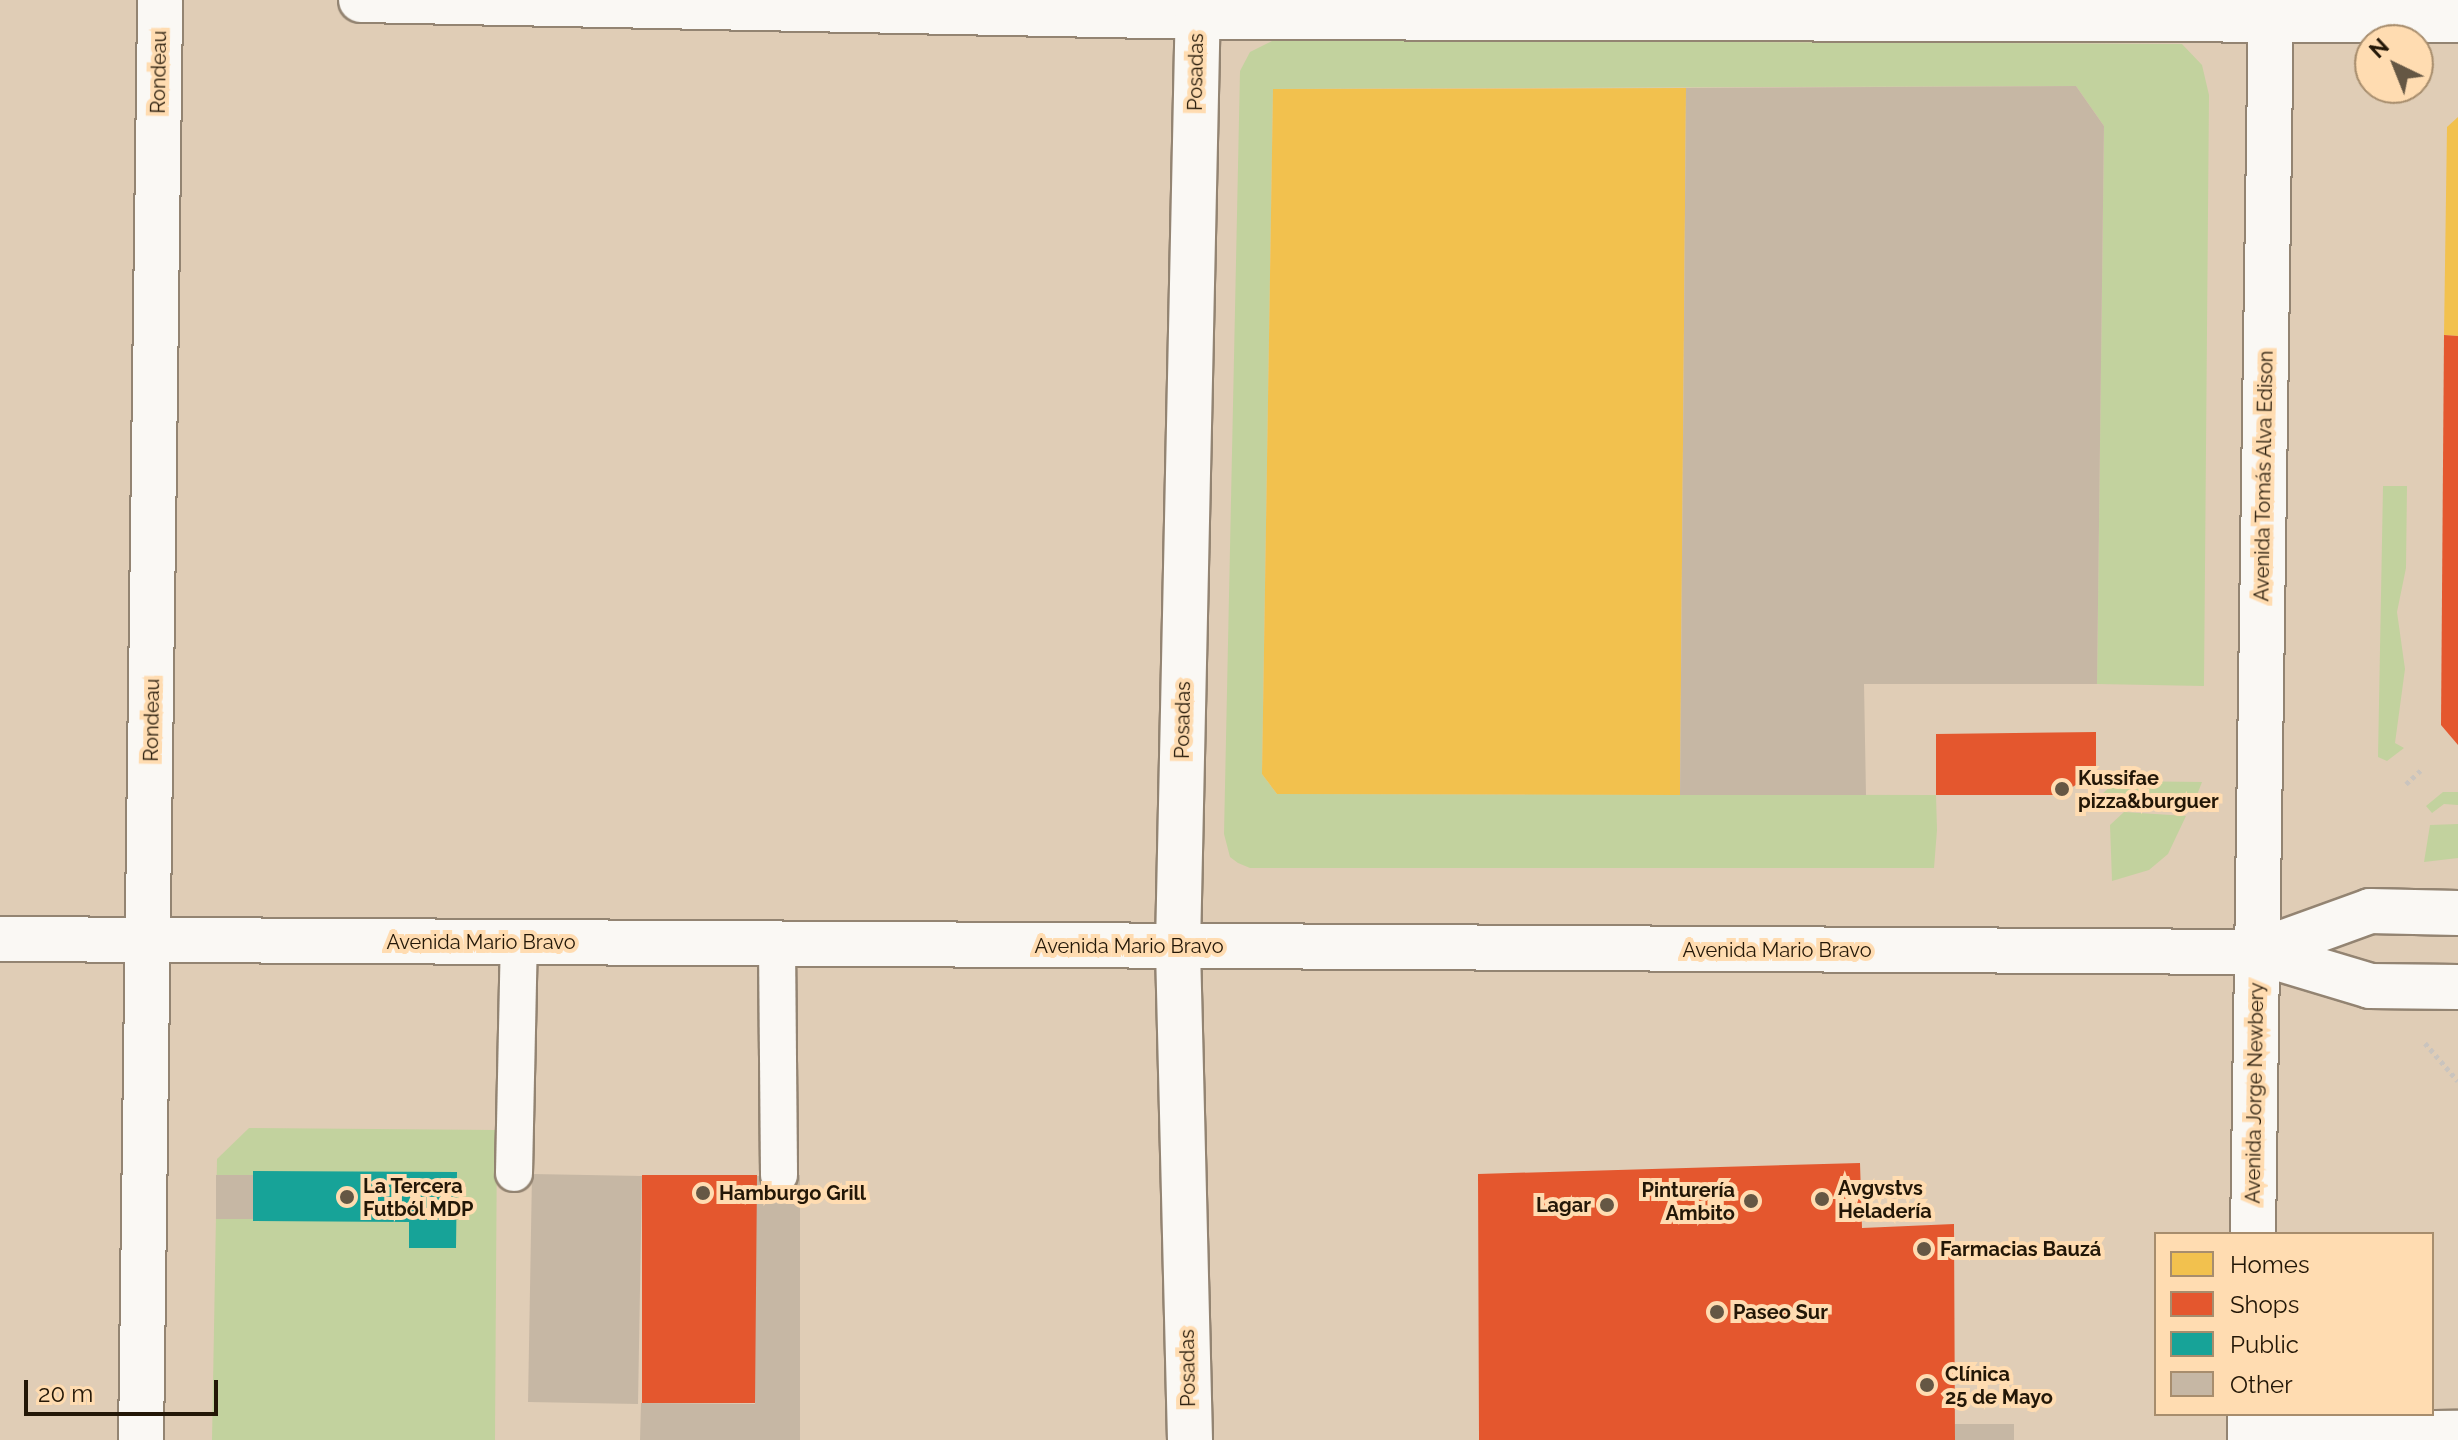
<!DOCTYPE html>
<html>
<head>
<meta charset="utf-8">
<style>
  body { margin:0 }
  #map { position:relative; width:2458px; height:1440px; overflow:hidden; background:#e0cdb6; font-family:Raleway,sans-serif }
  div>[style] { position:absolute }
  .green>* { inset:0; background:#c2d29e }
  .homes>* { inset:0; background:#f2c14e }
  .shops>* { inset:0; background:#e4572e; transform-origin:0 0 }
  .public>* { inset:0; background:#17a398 }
  .building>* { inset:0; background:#c6b7a4; transform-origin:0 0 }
  .path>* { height:5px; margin-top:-2.5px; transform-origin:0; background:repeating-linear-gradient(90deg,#cac4be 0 4px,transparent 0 8px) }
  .roads { filter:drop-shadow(2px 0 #938472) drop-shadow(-2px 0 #938472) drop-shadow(0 2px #938472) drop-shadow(0 -2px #938472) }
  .service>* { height:36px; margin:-18px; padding:0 18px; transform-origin:18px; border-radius:18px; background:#faf8f4 }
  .minor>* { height:44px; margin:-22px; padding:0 22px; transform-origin:22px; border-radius:22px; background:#faf8f4 }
  .secondary>* { height:44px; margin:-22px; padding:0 22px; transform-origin:22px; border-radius:22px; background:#faf8f4 }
  .dots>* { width:22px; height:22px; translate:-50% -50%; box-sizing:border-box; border:4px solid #ffdcb1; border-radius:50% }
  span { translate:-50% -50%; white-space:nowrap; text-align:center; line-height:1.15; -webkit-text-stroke:8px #ffdcb1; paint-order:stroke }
  .street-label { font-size:20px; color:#231707 }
  .poi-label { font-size:20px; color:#231707; font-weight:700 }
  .left { translate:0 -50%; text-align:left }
  .right { translate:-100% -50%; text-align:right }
  .legend { position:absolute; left:2154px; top:1232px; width:280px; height:184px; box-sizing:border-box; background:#ffdcb1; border:2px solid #a78d6d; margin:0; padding:10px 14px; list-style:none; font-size:24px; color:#231707 }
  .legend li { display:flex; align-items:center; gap:16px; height:40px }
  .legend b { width:40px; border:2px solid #a78d6d }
  .north { position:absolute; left:2354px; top:24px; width:80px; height:80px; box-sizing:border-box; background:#ffdcb1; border:2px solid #a78d6d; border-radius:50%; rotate:317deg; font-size:22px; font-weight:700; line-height:32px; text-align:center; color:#231707 }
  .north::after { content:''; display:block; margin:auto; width:28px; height:36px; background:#655744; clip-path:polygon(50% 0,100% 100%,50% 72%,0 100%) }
  .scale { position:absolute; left:24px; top:1380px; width:194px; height:36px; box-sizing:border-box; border:4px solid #231707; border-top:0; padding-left:10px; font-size:24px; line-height:28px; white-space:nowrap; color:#231707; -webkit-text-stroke:6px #ffdcb1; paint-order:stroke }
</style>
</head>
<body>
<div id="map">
  <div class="green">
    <div style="clip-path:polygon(1274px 40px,2182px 44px,2202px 65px,2209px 95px,2204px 686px,2097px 684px,2104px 126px,2076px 86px,1273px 89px,1262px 774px,1277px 794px,1936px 795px,1937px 830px,1934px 868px,1250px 868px,1238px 863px,1230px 857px,1224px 834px,1240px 71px,1250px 52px)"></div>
    <div style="clip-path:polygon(2383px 486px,2407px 486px,2406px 568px,2397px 612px,2405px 669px,2395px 743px,2404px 748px,2387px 761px,2378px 757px)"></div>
    <div style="clip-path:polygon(2117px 781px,2202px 782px,2197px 795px,2102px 794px)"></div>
    <div style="clip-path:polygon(2443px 792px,2458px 792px,2458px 805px,2444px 804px,2432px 813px,2426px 806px)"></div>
    <div style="clip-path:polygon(2124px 812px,2186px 816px,2168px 854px,2149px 870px,2112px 881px,2110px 825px)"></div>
    <div style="clip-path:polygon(2458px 824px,2458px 858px,2424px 862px,2430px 825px)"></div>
    <div style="clip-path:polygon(249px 1128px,497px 1130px,495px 1440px,212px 1440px,217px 1159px)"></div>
  </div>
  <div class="homes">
    <div style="clip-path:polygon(1686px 88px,1680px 795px,1277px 794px,1262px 774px,1273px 89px)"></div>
    <div style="clip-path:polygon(2458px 117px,2458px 336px,2444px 335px,2447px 127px)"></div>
  </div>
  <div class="shops">
    <div style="clip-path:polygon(2444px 335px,2458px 336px,2458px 745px,2441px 725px)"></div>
    <div style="clip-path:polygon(2096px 732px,2096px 772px,2060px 795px,1936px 795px,1936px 734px)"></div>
    <div style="clip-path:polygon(1860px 1163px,1862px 1228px,1954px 1224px,1955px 1440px,1479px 1440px,1478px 1174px)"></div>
    <div style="left:642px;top:1175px;width:115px;height:228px"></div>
  </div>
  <div class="public">
    <div style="clip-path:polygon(253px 1171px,457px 1172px,456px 1248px,409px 1248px,409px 1222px,253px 1221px)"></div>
  </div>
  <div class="building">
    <div style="clip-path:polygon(2076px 86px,2104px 126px,2097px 684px,1864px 684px,1866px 795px,1680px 795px,1686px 88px)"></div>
    <div style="left:532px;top:1174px;width:110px;height:228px;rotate:1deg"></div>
    <div style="left:216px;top:1175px;width:37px;height:44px"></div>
    <div style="clip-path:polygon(800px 1175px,800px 1440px,640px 1440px,641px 1403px,755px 1404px,757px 1176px)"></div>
    <div style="left:2014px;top:1424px;width:16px;height:59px;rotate:90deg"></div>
  </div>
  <div class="path">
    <div style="left:2406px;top:784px;width:22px;rotate:-43deg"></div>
    <div style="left:2425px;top:1043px;width:50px;rotate:49deg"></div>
  </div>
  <div class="roads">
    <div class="service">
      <div style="left:777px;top:944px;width:231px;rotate:89.5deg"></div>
      <div style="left:514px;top:1173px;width:231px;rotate:-88.8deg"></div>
      <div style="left:2250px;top:1431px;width:208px;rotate:-0.6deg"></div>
    </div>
    <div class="minor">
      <div style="left:361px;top:0;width:837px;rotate:1.16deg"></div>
      <div style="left:1198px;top:17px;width:1260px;rotate:0.14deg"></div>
      <div style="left:141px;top:1440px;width:1440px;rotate:-89.24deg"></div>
      <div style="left:1190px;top:1440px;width:493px;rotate:-91.4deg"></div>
      <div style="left:1178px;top:947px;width:947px;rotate:-88.79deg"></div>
    </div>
    <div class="secondary">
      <div style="left:0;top:939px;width:2257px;rotate:0.33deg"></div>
      <div style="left:2257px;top:952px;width:118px;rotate:16.7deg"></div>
      <div style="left:2370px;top:986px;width:88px;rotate:0.7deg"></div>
      <div style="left:2257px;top:952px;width:120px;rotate:-19.9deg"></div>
      <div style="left:2370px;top:911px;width:88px;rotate:1.3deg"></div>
      <div style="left:2253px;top:1234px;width:1234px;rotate:-89.16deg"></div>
      <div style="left:2250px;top:1440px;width:26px;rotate:-90deg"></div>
    </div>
  </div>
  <div class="dots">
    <div style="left:2062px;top:789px;background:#655744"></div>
    <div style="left:703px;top:1193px;background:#655744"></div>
    <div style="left:347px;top:1197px;background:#655744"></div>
    <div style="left:1822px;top:1199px;background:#655744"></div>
    <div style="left:1751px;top:1201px;background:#655744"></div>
    <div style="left:1607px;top:1205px;background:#655744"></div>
    <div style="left:1924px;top:1249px;background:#655744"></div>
    <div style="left:1717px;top:1312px;background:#655744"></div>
    <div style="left:1927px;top:1385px;background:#655744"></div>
  </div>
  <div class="street-label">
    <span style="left:159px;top:72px;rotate:-89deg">Rondeau</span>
    <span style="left:1196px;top:72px;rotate:-89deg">Posadas</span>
    <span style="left:2264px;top:476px;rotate:-89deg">Avenida Tomás Alva Edison</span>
    <span style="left:152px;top:720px;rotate:-89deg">Rondeau</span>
    <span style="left:1183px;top:720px;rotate:-89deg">Posadas</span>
    <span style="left:481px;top:942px">Avenida Mario Bravo</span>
    <span style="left:1129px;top:946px">Avenida Mario Bravo</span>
    <span style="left:1777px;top:950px">Avenida Mario Bravo</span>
    <span style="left:2255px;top:1093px;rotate:-89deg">Avenida Jorge Newbery</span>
    <span style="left:1188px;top:1368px;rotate:-91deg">Posadas</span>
  </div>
  <div class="poi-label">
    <span class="left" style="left:2078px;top:790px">Kussifae<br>pizza&amp;burguer</span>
    <span class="left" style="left:363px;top:1198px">La Tercera<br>Futból MDP</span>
    <span class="left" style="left:1838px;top:1200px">Avgvstvs<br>Heladería</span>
    <span class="right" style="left:1735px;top:1202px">Pinturería<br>Ambito</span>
    <span class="left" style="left:719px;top:1193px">Hamburgo Grill</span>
    <span class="right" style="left:1591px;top:1205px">Lagar</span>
    <span class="left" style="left:1940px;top:1249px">Farmacias Bauzá</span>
    <span class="left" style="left:1733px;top:1312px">Paseo Sur</span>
    <span class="left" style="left:1945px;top:1386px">Clínica<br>25 de Mayo</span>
  </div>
  <ul class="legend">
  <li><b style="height:22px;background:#f2c14e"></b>Homes</li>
  <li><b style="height:22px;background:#e4572e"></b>Shops</li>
  <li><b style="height:22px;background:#17a398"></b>Public</li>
  <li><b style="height:22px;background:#c6b7a4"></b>Other</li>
  </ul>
  <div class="north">N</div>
  <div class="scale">20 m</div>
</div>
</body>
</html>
